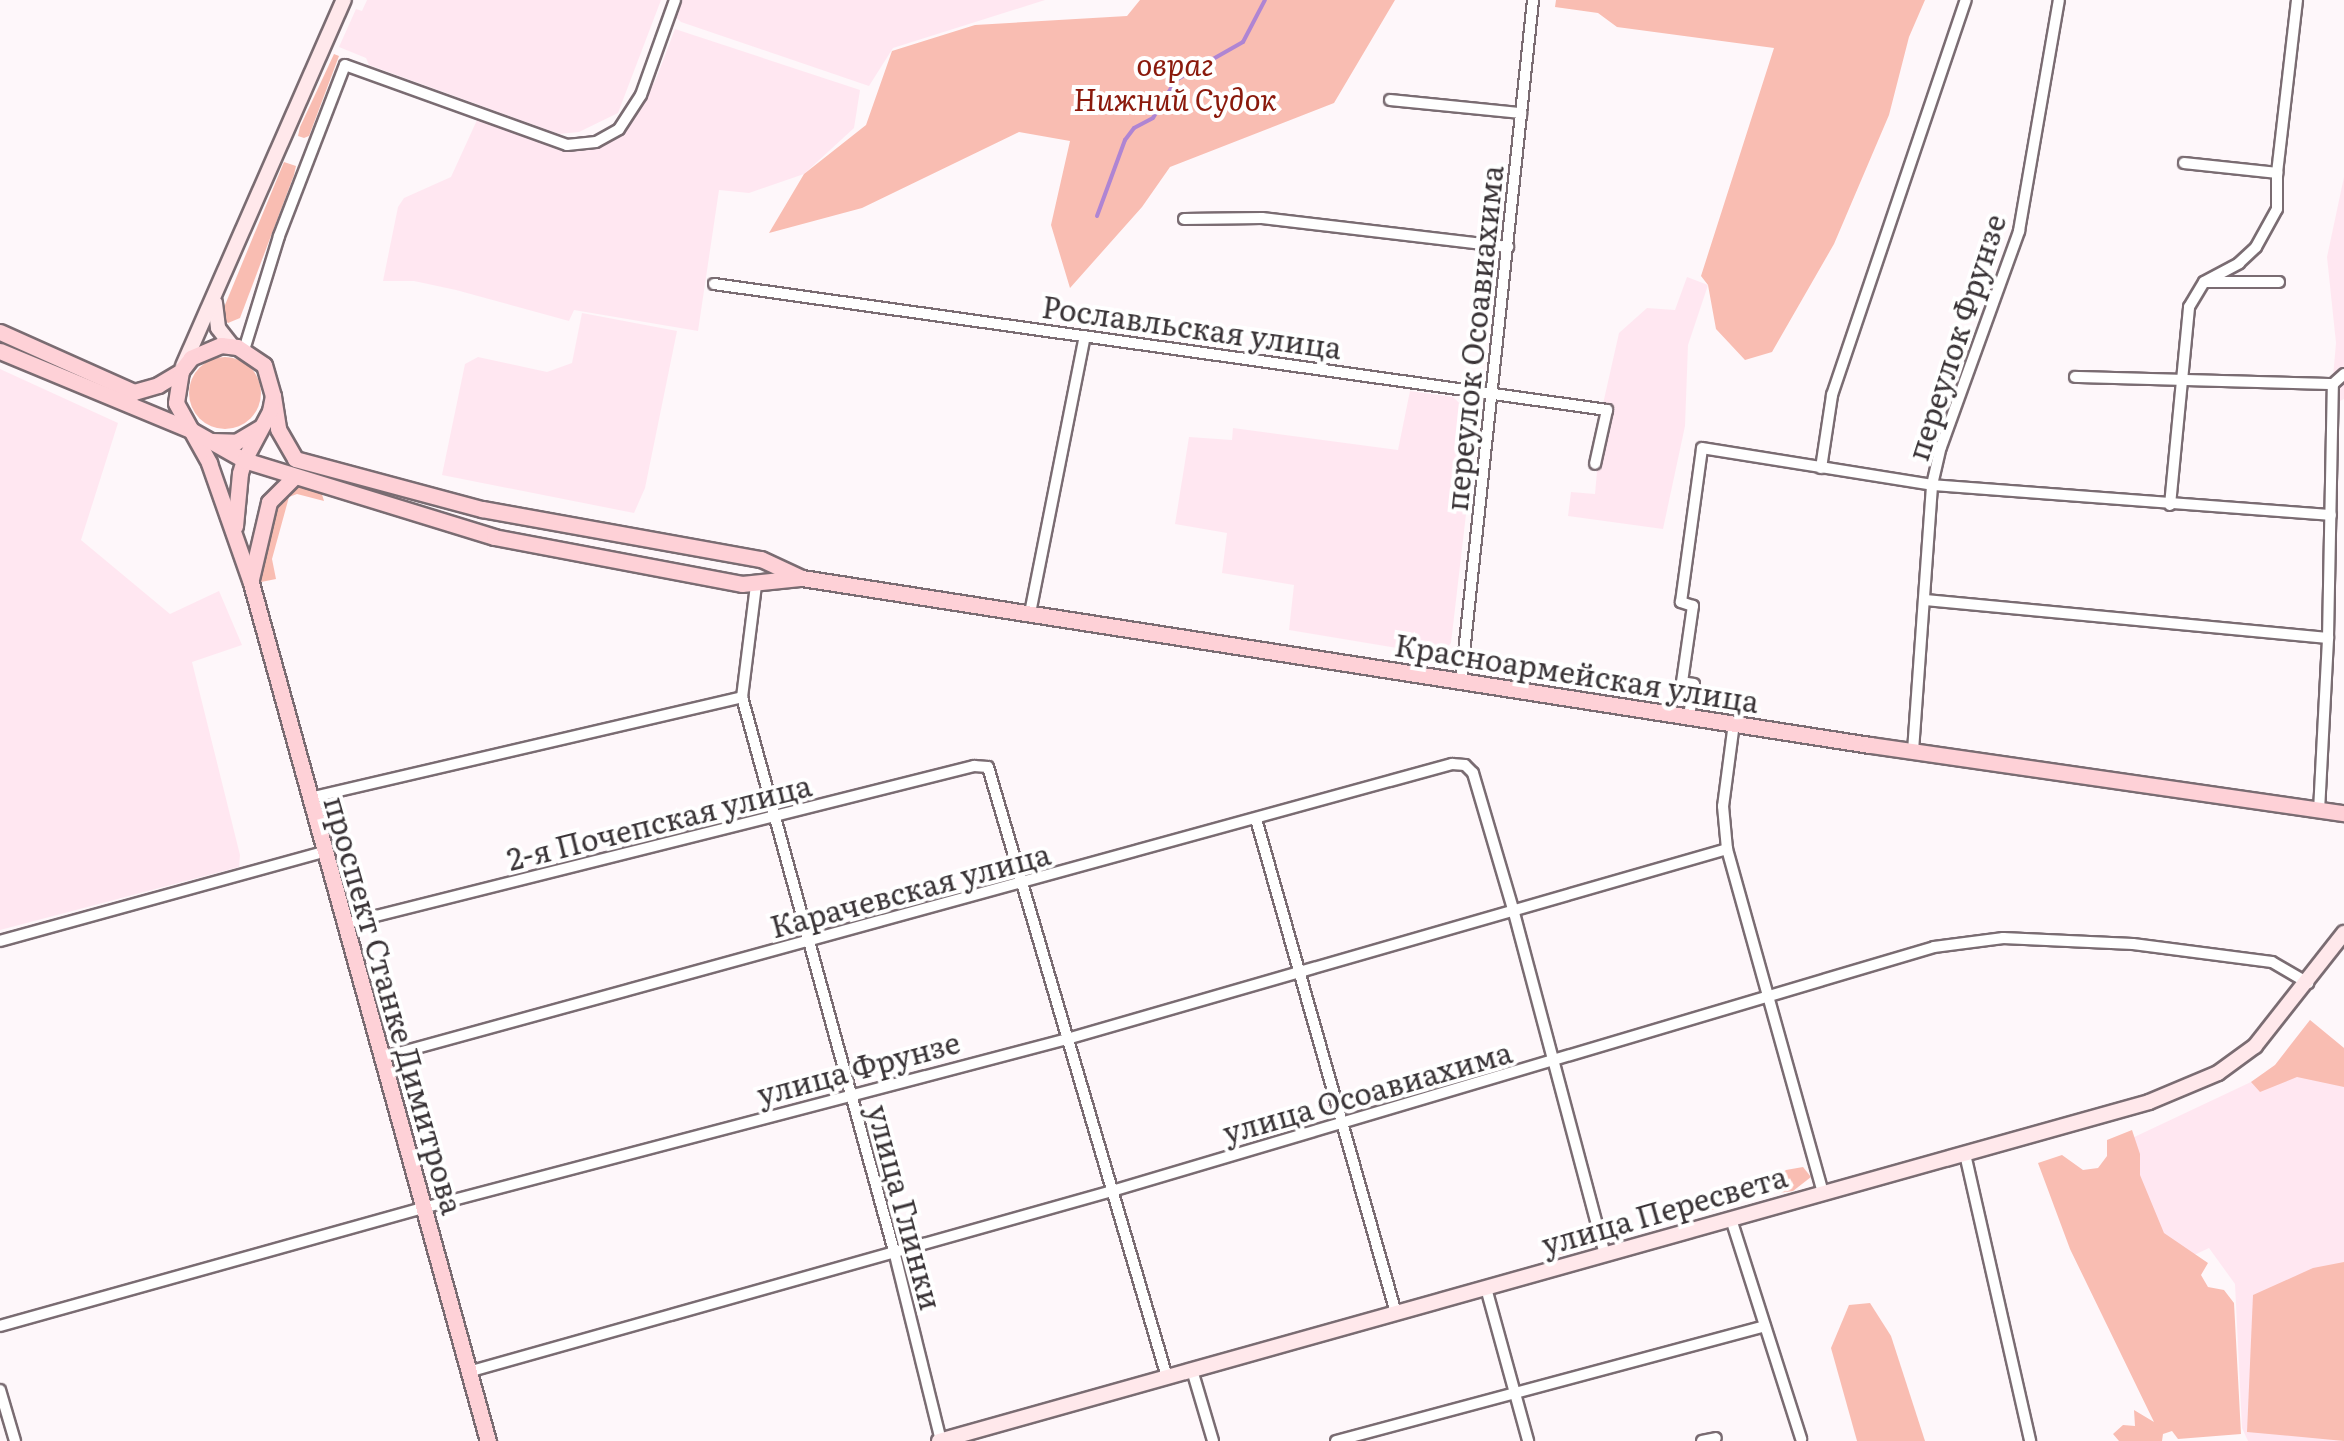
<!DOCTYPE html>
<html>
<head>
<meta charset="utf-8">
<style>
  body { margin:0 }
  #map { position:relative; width:2344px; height:1441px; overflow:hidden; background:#fef7fa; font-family:Literata,serif }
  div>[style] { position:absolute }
  .built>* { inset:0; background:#ffe7f1 }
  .green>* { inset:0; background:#f9bdb2 }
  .round { border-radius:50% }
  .stream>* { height:4px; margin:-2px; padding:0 2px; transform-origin:2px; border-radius:2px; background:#af85d3 }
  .roads { filter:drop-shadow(2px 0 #7a6c72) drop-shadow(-2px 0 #7a6c72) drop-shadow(0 2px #7a6c72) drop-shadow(0 -2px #7a6c72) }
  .street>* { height:10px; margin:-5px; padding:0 5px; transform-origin:5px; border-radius:5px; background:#fff }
  .secondary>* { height:14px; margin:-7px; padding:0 7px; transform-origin:7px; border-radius:7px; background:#ffe8eb }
  .primary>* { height:15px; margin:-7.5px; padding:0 7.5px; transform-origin:7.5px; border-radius:7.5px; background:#fed1d7 }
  span { translate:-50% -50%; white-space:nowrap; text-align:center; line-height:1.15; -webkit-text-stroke:8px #fff; paint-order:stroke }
  .park-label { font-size:30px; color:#8a190c; font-style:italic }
  .street-label { font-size:30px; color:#3a3437 }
</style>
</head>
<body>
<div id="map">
  <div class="built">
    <div style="clip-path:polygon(367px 0,661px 0,618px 113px,579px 132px,559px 134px,369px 65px,366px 58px,339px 47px,356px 9px,362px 11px)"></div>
    <div style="clip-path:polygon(669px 0,1045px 0,893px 48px,869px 86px,681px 22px,666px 8px)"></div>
    <div style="clip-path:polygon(675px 29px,860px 90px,854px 128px,804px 174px,749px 193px,719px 190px,698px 331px,574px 310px,569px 321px,456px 290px,414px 281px,383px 281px,398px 207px,404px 198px,451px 177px,477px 120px,551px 145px,577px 149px,607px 144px,632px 123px,656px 79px)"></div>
    <div style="clip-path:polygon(2344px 177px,2344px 399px,2340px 401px,2331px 400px,2336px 343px,2327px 257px)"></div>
    <div style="clip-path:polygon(1687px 277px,1708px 285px,1688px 345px,1685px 426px,1663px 529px,1568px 516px,1571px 492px,1595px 494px,1603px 404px,1619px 333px,1647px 308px,1675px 310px)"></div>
    <div style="clip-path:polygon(582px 313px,677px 331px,645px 488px,634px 513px,442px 475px,465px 364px,478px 357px,547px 372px,572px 363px)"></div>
    <div style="clip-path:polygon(0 369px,118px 423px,81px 540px,170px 614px,219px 591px,242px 645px,192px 662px,240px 855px,239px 867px,0 930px)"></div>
    <div style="clip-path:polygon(1410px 391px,1453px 397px,1477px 420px,1451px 643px,1439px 655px,1289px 630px,1294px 585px,1222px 573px,1227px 533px,1175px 524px,1189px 437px,1232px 440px,1233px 428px,1398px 450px)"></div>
    <div style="clip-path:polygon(2310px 1020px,2344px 1048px,2344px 1441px,2248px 1441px,2242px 1428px,2235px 1284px,2209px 1248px,2192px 1256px,2163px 1234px,2129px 1152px,2128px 1140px,2251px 1082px,2275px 1065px)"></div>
  </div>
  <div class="green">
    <div style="clip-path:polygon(1140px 0,1395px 0,1334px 103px,1170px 167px,1142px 207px,1070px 288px,1051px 225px,1070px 141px,1019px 132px,862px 208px,769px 233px,804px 174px,866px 125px,892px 51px,975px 25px,1127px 16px)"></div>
    <div style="clip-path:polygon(1556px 0,1925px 0,1909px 37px,1889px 115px,1834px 244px,1772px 352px,1745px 360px,1716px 329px,1708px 285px,1701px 276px,1774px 48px,1617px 27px,1598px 13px,1555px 7px)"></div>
    <div style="clip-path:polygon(334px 54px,339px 56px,309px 136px,304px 138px,298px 136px,300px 127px)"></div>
    <div style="clip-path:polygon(284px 162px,296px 166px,294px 175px,240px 318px,228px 323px,222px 318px,225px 305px)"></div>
    <div class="round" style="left:189px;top:357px;width:72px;height:72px"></div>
    <div style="clip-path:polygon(299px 484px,321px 491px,324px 501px,297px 494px,289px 497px,272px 559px,276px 579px,261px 582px,263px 546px,276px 504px,289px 486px)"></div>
    <div style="clip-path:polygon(2310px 1020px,2344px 1048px,2344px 1087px,2297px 1077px,2260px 1092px,2251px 1082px,2275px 1065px)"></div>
    <div style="clip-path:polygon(2132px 1130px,2140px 1154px,2140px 1175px,2164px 1233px,2208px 1263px,2201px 1275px,2208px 1287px,2224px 1290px,2234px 1303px,2241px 1434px,2178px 1439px,2172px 1431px,2163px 1434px,2162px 1441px,2119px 1441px,2113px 1434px,2123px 1425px,2135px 1426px,2134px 1410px,2154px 1422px,2070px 1249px,2038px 1163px,2062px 1155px,2083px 1170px,2098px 1168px,2107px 1156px,2107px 1140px)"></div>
    <div style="clip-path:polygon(1803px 1167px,1811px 1177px,1793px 1191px,1777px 1193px,1768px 1185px,1786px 1170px)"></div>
    <div style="clip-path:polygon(1731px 1192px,1739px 1198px,1735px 1206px,1706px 1211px,1700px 1206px,1707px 1196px,1724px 1197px)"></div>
    <div style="clip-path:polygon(1592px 1229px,1594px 1234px,1563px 1255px,1553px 1253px,1544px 1242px)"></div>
    <div style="clip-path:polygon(2344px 1262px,2344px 1441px,2247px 1432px,2253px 1295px,2313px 1268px)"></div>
    <div style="clip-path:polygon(1870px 1303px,1891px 1336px,1925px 1441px,1857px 1441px,1831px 1348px,1849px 1305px)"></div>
  </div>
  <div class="stream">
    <div style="left:1097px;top:216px;width:81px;rotate:-69.8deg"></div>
    <div style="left:1125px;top:140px;width:15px;rotate:-53deg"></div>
    <div style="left:1134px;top:128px;width:21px;rotate:-28deg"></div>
    <div style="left:1153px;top:118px;width:44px;rotate:-58.8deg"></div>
    <div style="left:1176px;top:80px;width:77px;rotate:-29.6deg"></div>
    <div style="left:1243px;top:42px;width:47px;rotate:-62.4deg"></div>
  </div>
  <div class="roads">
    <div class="street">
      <div style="left:1390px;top:100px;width:132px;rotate:5.7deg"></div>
      <div style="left:2184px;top:163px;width:94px;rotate:6.1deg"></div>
      <div style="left:1184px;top:219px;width:78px;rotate:-0.7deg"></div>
      <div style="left:1262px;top:218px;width:248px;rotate:6.7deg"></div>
      <div style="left:2205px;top:282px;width:74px"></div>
      <div style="left:714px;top:284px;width:902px;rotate:8.03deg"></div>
      <div style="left:1607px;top:410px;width:55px;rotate:102.5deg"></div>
      <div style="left:244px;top:350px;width:119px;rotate:-72.9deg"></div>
      <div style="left:279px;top:236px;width:183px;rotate:-68.9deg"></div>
      <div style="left:345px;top:65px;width:236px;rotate:19.8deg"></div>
      <div style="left:567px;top:145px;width:29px;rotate:-6deg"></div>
      <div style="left:596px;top:142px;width:26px;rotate:-29deg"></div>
      <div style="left:619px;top:129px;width:40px;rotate:-57.1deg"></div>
      <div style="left:641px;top:95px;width:101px;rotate:-70.3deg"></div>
      <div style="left:2075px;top:377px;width:258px;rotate:1.6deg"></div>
      <div style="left:1821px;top:468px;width:74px;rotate:-81.4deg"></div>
      <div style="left:1832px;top:395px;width:417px;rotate:-71.3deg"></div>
      <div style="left:2170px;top:505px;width:199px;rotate:-84.5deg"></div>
      <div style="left:2189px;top:307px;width:29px;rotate:-59deg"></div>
      <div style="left:2204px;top:282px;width:40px;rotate:-28deg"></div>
      <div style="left:2239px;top:263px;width:23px;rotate:-43deg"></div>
      <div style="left:2256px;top:247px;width:43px;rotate:-61.1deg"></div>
      <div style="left:2277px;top:209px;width:36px;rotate:-90deg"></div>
      <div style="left:2277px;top:173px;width:174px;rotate:-83.4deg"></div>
      <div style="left:756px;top:585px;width:113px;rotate:97.1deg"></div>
      <div style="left:742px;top:697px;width:574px;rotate:74.66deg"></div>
      <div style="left:894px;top:1251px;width:196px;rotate:76.1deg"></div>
      <div style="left:1925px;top:600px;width:405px;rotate:5.4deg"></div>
      <div style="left:1030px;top:613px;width:282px;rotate:-78.8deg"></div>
      <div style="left:1461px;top:681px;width:685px;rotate:-83.96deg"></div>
      <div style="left:1689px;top:716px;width:32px;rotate:-81deg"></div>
      <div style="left:1694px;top:684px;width:12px;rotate:-171deg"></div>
      <div style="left:1682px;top:682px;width:77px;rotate:-81.8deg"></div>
      <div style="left:1693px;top:606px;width:13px;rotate:-162deg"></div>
      <div style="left:1681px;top:602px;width:155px;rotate:-82.2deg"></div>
      <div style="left:1702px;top:448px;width:233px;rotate:9.1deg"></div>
      <div style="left:1932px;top:485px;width:400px;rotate:4.3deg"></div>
      <div style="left:1734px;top:723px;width:84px;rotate:97.5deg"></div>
      <div style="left:1723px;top:806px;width:43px;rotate:84.7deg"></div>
      <div style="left:1727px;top:849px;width:357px;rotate:74.4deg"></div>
      <div style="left:1913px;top:751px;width:267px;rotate:-85.9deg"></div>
      <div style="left:1932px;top:485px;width:39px;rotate:-77deg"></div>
      <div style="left:1941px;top:447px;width:230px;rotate:-70.1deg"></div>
      <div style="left:2019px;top:231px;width:234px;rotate:-80.2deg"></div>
      <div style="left:309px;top:798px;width:445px;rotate:-13.1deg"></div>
      <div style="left:2319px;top:811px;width:173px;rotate:-87deg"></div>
      <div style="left:2328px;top:638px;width:254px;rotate:-88.9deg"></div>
      <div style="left:2333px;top:384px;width:15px;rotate:-42deg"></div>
      <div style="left:1256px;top:819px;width:513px;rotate:74.18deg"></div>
      <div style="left:344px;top:924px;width:650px;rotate:-14.08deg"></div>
      <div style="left:974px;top:766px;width:14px;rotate:4deg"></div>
      <div style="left:988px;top:767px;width:636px;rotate:73.65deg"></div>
      <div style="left:0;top:941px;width:335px;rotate:-15.4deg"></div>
      <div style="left:380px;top:1058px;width:1112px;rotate:-15.34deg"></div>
      <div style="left:1452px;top:764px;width:13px;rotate:4deg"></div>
      <div style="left:1465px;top:765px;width:11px;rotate:45deg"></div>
      <div style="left:1473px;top:773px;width:142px;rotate:73.6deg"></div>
      <div style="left:1513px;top:909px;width:358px;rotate:75.1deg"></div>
      <div style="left:1965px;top:1154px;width:294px;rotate:77.2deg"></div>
      <div style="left:1731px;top:1219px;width:231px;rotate:72.3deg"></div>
      <div style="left:1486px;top:1288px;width:159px;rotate:74.6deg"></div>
      <div style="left:0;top:1326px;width:439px;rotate:-15.6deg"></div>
      <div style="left:423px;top:1208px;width:666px;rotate:-14.7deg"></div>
      <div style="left:1067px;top:1039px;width:687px;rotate:-16.06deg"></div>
      <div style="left:1192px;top:1370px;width:74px;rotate:73.5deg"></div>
      <div style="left:468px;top:1372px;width:669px;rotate:-15.7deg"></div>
      <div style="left:1112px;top:1191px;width:857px;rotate:-16.53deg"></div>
      <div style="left:1934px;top:947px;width:70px;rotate:-7.4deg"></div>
      <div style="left:2003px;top:938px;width:130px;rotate:2.6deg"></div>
      <div style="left:2133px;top:944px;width:140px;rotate:7.4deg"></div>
      <div style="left:2272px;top:962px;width:42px;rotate:30.3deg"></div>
      <div style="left:0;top:1390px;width:53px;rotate:73.6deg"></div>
      <div style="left:1336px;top:1441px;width:444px;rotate:-15deg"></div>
      <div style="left:1702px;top:1441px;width:14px;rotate:-12deg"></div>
    </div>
    <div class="secondary">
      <div style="left:215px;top:303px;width:25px;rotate:83deg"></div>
      <div style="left:218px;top:328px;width:23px;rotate:52deg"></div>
      <div style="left:183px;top:366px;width:400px;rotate:-66.3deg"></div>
      <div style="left:939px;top:1441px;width:1257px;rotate:-15.65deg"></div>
      <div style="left:2149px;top:1102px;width:75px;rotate:-22.8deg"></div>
      <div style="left:2218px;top:1073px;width:46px;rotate:-36.1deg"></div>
      <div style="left:2255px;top:1046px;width:144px;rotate:-51.8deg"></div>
    </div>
    <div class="primary">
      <div style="left:0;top:332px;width:147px;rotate:24.1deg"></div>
      <div style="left:134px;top:392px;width:25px;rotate:-16deg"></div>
      <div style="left:158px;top:385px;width:27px;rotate:-31deg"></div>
      <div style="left:0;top:351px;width:207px;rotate:22.5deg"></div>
      <div style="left:191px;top:430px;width:38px;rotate:61deg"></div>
      <div style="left:209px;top:463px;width:127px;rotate:70.7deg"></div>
      <div style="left:251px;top:583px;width:890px;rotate:74.56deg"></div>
      <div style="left:273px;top:396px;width:33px;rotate:81deg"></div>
      <div style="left:278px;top:429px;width:34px;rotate:60deg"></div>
      <div style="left:295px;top:459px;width:194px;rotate:15deg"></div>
      <div style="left:482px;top:509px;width:283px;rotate:10.2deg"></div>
      <div style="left:761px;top:559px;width:45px;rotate:24.9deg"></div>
      <div style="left:802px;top:578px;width:1081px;rotate:8.89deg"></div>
      <div style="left:1870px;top:745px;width:479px;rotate:8.2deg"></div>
      <div style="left:212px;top:441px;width:24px;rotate:2deg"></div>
      <div style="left:236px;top:442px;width:27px;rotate:-31deg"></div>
      <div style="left:235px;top:526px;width:53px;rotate:-84.6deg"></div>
      <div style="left:240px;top:473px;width:14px;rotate:-73deg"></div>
      <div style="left:244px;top:460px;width:55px;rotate:-62deg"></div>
      <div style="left:270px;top:411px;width:15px;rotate:-79deg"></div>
      <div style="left:273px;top:396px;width:32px;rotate:-106deg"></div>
      <div style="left:264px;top:365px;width:32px;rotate:-146deg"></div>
      <div style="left:237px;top:347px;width:16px;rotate:-173deg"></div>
      <div style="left:221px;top:345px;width:33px;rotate:157deg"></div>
      <div style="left:191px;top:358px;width:16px;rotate:128deg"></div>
      <div style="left:181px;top:371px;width:32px;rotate:99deg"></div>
      <div style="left:176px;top:403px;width:31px;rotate:61deg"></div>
      <div style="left:191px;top:430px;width:61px;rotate:29.5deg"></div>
      <div style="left:244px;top:460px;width:262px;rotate:17.1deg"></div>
      <div style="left:494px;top:537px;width:252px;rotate:10.7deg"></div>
      <div style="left:742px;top:584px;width:58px;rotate:-5.9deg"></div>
      <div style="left:251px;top:579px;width:79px;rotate:-76.8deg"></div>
      <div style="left:269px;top:502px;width:34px;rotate:-45deg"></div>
    </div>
  </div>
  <div class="park-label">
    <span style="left:1175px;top:80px">овраг<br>Нижний Судок</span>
  </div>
  <div class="street-label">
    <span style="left:1192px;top:326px;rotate:8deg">Рославльская улица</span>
    <span style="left:1955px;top:337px;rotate:-72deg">переулок Фрунзе</span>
    <span style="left:1473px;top:338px;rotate:-84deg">переулок Осоавиахима</span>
    <span style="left:1577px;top:672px;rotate:9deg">Красноармейская улица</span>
    <span style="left:659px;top:821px;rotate:-14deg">2-я Почепская улица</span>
    <span style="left:910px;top:889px;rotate:-15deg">Карачевская улица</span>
    <span style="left:395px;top:1005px;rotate:74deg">проспект Станке Димитрова</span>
    <span style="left:858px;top:1067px;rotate:-15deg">улица Фрунзе</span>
    <span style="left:1367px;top:1091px;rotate:-16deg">улица Осоавиахима</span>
    <span style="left:906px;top:1207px;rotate:75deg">улица Глинки</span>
    <span style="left:1664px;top:1209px;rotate:-16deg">улица Пересвета</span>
  </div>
</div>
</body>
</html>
